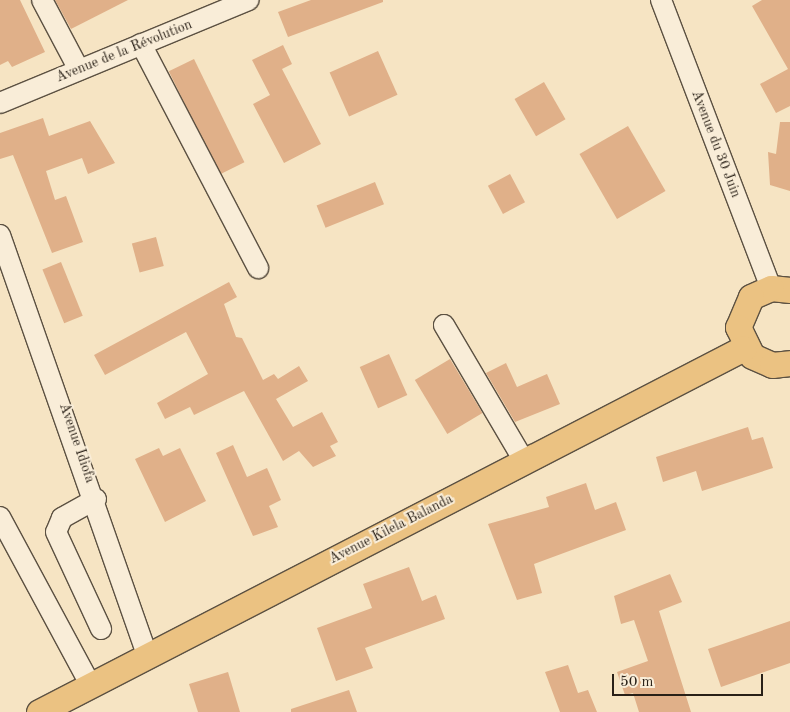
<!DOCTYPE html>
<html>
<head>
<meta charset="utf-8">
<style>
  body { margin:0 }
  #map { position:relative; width:790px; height:712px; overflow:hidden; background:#f6e4c3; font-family:"Old Standard TT",serif }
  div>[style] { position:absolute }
  .building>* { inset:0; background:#e0b089; transform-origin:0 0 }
  .roads { filter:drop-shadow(1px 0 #5c5142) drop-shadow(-1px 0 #5c5142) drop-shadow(0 1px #5c5142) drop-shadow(0 -1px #5c5142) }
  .minor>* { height:20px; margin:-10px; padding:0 10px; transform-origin:10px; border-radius:10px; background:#f9edd8 }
  .major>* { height:25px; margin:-12.5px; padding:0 12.5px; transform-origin:12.5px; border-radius:12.5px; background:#ebc282 }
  span { translate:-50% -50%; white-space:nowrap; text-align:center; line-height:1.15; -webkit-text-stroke:4px #f9edd8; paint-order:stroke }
  .street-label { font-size:14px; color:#292017 }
  .scale { position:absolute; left:612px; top:674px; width:151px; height:22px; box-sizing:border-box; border:2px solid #292017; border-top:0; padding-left:6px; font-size:15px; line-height:18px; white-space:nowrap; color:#292017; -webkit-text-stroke:4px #f9edd8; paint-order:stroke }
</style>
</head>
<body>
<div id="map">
  <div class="building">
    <div style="clip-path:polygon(0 0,20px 0,45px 52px,12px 67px,8px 61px,0 65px)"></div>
    <div style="clip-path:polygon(55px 0,128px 0,71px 29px)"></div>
    <div style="clip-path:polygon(311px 0,383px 0,383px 2px,288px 37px,278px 12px)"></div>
    <div style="clip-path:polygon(762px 0,790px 0,790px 106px,776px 113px,760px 84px,788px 69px,752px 6px)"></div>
    <div style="clip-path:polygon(283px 45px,292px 64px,282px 69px,321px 144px,284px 163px,253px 104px,270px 95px,252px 60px)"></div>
    <div style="left:378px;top:51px;width:48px;height:53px;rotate:66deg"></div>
    <div style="left:194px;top:59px;width:115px;height:28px;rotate:64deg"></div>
    <div style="left:544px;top:82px;width:43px;height:34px;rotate:60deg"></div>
    <div style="clip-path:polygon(43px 118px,49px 136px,90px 121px,115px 163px,88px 174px,82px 158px,46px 171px,55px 200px,66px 196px,83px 242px,52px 253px,13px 155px,0 159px,0 133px)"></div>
    <div style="clip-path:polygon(780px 122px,790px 122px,790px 191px,770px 185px,768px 152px,776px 154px)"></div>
    <div style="left:628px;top:126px;width:75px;height:56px;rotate:60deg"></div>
    <div style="left:510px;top:174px;width:32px;height:25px;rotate:62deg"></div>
    <div style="left:375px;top:182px;width:24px;height:63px;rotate:68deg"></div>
    <div style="left:156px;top:237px;width:30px;height:25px;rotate:75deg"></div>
    <div style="left:61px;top:262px;width:58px;height:20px;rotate:68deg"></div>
    <div style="clip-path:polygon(229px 282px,237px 297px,224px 304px,236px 337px,242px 338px,263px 380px,274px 374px,278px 379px,299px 366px,308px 381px,276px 399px,293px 427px,322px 412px,338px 442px,330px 446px,336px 456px,313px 467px,299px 451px,283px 461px,244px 391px,194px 415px,190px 407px,165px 419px,157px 403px,208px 374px,186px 332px,105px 375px,94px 355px)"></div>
    <div style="left:389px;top:354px;width:45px;height:32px;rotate:66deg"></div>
    <div style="left:450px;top:359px;width:63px;height:41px;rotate:59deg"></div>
    <div style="clip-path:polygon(506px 363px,517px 387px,547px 374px,560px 404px,515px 422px,486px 373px)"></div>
    <div style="clip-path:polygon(748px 427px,752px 440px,763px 437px,773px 468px,702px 491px,696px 471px,663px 482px,656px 457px)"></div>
    <div style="clip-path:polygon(233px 445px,247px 477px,267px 468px,281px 500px,269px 506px,278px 527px,253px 536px,216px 453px)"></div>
    <div style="clip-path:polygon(159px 448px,163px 456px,180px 448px,206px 501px,165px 522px,135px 459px)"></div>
    <div style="clip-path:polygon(586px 483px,595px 510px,616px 502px,626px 530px,534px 564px,542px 593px,517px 600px,488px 524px,549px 507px,546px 497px)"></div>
    <div style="clip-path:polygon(409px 567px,422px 601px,436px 595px,445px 619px,365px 648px,373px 668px,336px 681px,317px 628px,372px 608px,363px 584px)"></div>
    <div style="clip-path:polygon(670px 574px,682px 602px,659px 611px,691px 712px,639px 712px,633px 693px,625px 695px,617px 672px,648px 661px,634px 620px,621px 624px,614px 596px)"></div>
    <div style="clip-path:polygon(790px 621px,790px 663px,721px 687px,708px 649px)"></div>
    <div style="clip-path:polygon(568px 665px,578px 693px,588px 690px,597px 712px,560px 712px,545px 672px)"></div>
    <div style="clip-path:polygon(228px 672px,240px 712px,198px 712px,189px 684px)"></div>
    <div style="clip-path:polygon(349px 690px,357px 712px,291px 712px,291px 709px)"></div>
  </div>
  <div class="roads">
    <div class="minor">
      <div style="left:42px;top:0;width:79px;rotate:62.1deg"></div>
      <div style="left:661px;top:0;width:308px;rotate:69.1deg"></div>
      <div style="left:141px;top:44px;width:253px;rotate:62.4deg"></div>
      <div style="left:0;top:103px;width:269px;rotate:-22.5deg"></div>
      <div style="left:0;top:235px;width:444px;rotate:70.7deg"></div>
      <div style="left:444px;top:325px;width:158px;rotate:59.5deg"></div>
      <div style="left:96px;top:499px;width:39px;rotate:151deg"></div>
      <div style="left:62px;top:518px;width:15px;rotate:113deg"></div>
      <div style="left:56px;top:532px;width:107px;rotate:65.1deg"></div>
      <div style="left:0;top:517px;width:190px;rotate:61.7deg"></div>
    </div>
    <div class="major">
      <div style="left:790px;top:290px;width:19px;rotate:-174deg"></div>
      <div style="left:771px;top:288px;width:22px;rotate:156deg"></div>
      <div style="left:751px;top:297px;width:33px;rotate:113deg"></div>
      <div style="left:738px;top:327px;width:32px;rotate:64deg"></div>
      <div style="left:752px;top:356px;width:22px;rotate:24deg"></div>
      <div style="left:772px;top:365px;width:18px;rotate:-6deg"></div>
      <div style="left:39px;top:712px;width:793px;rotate:-27.31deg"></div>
    </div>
  </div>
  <div class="street-label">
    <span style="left:124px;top:51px;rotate:-22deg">Avenue de la Révolution</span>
    <span style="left:716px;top:144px;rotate:69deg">Avenue du 30 Juin</span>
    <span style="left:77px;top:443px;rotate:71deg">Avenue Idiofa</span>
    <span style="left:391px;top:529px;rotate:-27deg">Avenue Kilela Balanda</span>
  </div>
  <div class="scale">50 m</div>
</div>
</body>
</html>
